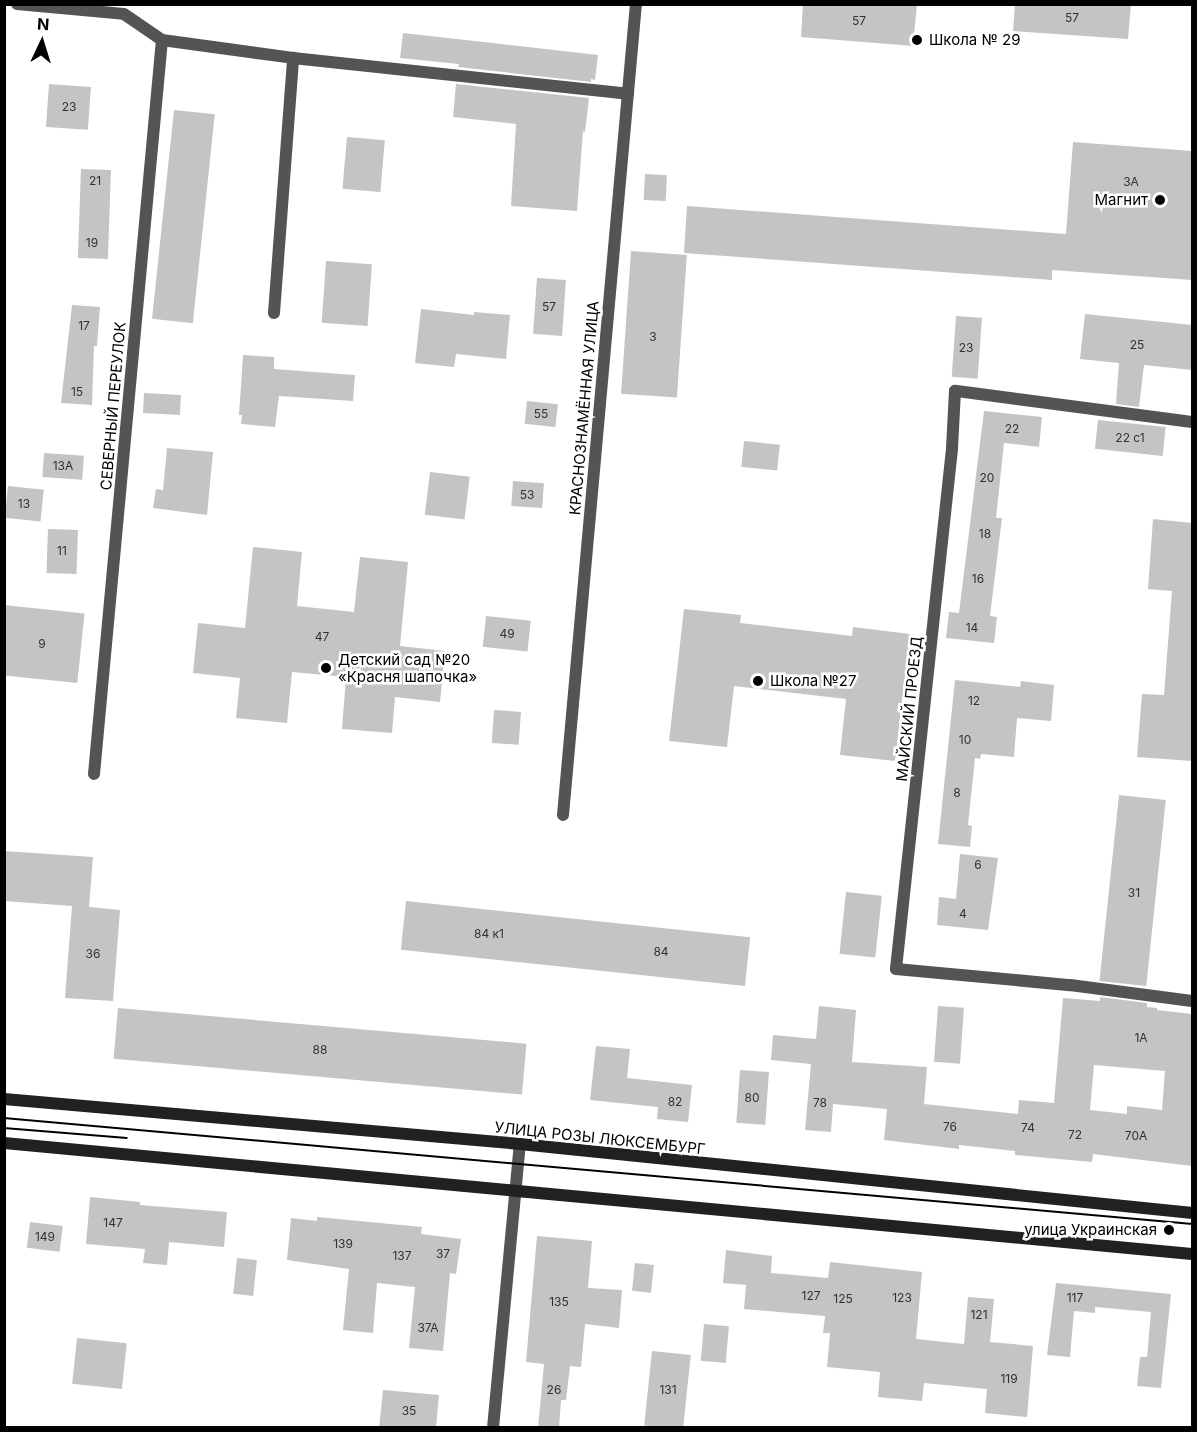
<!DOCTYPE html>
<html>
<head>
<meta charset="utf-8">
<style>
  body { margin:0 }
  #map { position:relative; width:1197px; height:1432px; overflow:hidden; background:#fff; font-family:Inter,sans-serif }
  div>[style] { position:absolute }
  .building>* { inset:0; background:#c4c4c4; transform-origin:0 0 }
  .street>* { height:12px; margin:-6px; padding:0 6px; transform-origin:6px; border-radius:6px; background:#545454 }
  .secondary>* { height:12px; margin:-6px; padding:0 6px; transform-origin:6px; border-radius:6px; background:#212121 }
  .tram>* { height:1.5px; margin:-0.75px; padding:0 0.75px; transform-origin:0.75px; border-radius:0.75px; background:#000 }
  .dots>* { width:16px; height:16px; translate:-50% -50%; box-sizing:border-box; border:3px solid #fff; border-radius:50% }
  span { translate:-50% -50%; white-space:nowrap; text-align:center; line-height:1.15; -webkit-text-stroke:5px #fff; paint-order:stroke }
  .number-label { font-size:12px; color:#313131 }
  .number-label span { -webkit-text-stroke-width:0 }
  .poi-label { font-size:15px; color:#000 }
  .left { translate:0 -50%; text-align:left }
  .right { translate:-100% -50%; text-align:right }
  .street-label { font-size:15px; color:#000 }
  .frame { position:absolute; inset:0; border:6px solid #000; pointer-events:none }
  .north { position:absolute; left:12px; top:12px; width:60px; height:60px; -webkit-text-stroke:4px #fff; paint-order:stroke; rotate:4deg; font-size:16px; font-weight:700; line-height:24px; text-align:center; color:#000 }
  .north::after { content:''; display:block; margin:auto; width:21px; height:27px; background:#000; clip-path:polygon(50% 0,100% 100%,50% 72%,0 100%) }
</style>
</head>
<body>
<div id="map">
  <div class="building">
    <div style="clip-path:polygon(803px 4px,917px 4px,913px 46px,801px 37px)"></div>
    <div style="clip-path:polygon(1015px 4px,1131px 4px,1128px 39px,1013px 31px)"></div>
    <div style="clip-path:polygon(403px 33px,598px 55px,595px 80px,591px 79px,591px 82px,458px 67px,459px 64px,400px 58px)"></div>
    <div style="left:49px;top:84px;width:42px;height:43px;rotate:4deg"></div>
    <div style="clip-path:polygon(456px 84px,589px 98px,585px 132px,583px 131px,577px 211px,511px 206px,516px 124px,453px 117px)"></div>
    <div style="left:174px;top:110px;width:41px;height:210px;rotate:6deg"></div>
    <div style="left:347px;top:137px;width:38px;height:52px;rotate:5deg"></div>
    <div style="clip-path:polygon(1073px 142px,1192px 151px,1192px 280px,1052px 270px,1052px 280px,684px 253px,687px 206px,1066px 234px)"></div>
    <div style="left:81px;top:169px;width:30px;height:89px;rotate:2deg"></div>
    <div style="left:645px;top:174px;width:22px;height:26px;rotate:3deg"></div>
    <div style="left:631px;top:251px;width:56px;height:143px;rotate:4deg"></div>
    <div style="left:326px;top:261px;width:46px;height:62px;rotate:4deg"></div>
    <div style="left:537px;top:278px;width:29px;height:56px;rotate:4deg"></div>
    <div style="clip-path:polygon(72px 305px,100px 307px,97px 346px,94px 346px,92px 405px,61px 403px)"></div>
    <div style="clip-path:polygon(421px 309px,474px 315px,474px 312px,510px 315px,506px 359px,456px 354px,454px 367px,415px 363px)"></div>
    <div style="clip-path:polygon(1085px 314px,1192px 325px,1192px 370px,1144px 365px,1139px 407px,1116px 404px,1119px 363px,1080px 359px)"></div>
    <div style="left:956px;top:316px;width:26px;height:61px;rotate:4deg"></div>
    <div style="clip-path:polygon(243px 355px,274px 357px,274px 369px,355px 375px,353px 401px,279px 396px,275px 427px,241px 424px,242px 415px,239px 415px)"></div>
    <div style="left:144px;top:393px;width:37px;height:20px;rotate:3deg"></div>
    <div style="left:527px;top:401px;width:31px;height:23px;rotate:6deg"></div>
    <div style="clip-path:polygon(984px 411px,1042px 417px,1039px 447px,1004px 443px,996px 518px,1002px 518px,990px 616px,997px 617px,994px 643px,946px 638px,949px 612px,959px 613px)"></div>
    <div style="left:1098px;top:420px;width:68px;height:29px;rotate:6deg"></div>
    <div style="left:744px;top:441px;width:36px;height:26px;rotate:6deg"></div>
    <div style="clip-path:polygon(167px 448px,213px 452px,207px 515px,153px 508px,156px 489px,163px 490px)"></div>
    <div style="left:44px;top:453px;width:40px;height:24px;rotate:4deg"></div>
    <div style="left:430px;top:472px;width:40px;height:43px;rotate:7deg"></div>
    <div style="left:513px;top:481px;width:31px;height:25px;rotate:4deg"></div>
    <div style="left:8px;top:486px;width:36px;height:32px;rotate:6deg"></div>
    <div style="clip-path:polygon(1153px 519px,1192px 523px,1192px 761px,1137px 757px,1142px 694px,1164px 695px,1172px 591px,1148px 589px)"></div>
    <div style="left:48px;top:529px;width:30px;height:44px;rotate:2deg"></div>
    <div style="clip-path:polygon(253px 547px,302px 552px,297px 606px,354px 612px,360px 557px,408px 562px,400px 646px,445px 651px,440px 702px,395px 697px,392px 733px,342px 729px,346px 677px,292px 672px,287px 723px,236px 718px,240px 678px,193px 673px,198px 623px,245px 628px)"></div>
    <div style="left:4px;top:605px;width:81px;height:70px;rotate:6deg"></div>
    <div style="clip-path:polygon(684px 609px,741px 615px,740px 623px,852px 636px,853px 627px,910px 634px,895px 761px,840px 755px,846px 699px,734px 686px,727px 747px,669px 741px)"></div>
    <div style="left:486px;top:616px;width:45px;height:31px;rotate:6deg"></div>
    <div style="clip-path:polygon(955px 680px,1020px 687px,1021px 681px,1054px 685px,1051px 721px,1017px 718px,1014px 757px,981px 754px,980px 759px,975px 758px,968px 825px,972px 826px,970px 847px,938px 844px)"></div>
    <div style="left:494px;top:710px;width:27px;height:33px;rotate:4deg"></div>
    <div style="left:1119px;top:795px;width:47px;height:187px;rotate:6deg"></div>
    <div style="clip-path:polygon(4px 851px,93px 857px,89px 907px,120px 910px,113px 1001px,65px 998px,72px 906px,4px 901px)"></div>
    <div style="clip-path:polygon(960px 854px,998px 858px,988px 930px,937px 925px,939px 897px,956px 899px)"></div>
    <div style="left:846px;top:892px;width:36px;height:62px;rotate:6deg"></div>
    <div style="left:406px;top:901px;width:346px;height:49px;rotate:6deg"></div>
    <div style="clip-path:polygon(evenodd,1100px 997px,1147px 1003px,1147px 1007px,1157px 1008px,1157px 1010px,1192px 1014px,1192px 1166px,1093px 1154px,1092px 1162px,1015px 1155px,1015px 1151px,959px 1145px,959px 1149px,884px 1140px,887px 1109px,833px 1104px,831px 1132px,805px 1130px,811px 1064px,771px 1060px,773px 1035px,816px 1039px,819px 1006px,856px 1010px,852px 1062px,927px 1067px,924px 1104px,1018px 1114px,1019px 1100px,1054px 1103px,1063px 998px,1100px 1001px,1100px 997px,1094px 1065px,1165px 1071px,1162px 1110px,1127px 1106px,1127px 1114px,1090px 1110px,1094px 1065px)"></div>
    <div style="left:938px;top:1006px;width:26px;height:56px;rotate:4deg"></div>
    <div style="left:118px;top:1008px;width:410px;height:51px;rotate:5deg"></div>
    <div style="clip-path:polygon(596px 1046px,630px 1049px,627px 1078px,692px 1085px,688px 1122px,657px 1119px,658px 1107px,590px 1100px)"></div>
    <div style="left:740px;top:1070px;width:29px;height:53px;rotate:4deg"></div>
    <div style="clip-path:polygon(90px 1197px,140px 1202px,140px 1205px,227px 1212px,224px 1247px,169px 1242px,167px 1265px,143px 1263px,145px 1249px,86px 1244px)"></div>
    <div style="clip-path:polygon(317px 1217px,422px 1227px,421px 1234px,461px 1239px,456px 1274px,450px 1273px,443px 1351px,409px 1348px,415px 1287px,377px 1283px,373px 1333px,343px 1330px,349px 1269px,287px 1260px,291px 1218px,317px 1221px)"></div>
    <div style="left:30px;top:1222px;width:33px;height:26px;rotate:7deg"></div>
    <div style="clip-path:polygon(537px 1236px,592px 1241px,588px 1288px,622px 1290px,619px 1328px,585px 1324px,581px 1367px,570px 1366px,566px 1400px,561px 1400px,559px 1428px,538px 1428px,544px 1364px,526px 1362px)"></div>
    <div style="clip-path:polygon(726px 1250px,772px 1256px,771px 1273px,828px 1278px,830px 1262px,922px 1272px,916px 1339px,964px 1344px,968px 1297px,994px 1299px,990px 1342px,1033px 1346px,1027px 1417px,985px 1413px,987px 1389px,924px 1383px,922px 1401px,878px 1397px,880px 1372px,827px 1367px,830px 1333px,823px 1333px,825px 1316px,744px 1309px,746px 1285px,723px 1283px)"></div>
    <div style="left:237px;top:1258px;width:20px;height:36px;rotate:6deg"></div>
    <div style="left:635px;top:1263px;width:19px;height:28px;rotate:6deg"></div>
    <div style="clip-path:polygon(1056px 1283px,1171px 1294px,1161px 1388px,1137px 1386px,1140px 1357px,1147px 1357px,1151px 1312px,1095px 1307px,1095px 1313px,1074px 1311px,1070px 1357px,1047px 1355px)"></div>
    <div style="left:704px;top:1324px;width:25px;height:37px;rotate:5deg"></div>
    <div style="left:77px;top:1338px;width:50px;height:46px;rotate:6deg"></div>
    <div style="left:652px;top:1351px;width:39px;height:75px;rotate:6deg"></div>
    <div style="clip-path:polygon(383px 1390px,439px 1395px,436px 1428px,379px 1428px)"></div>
  </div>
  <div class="street">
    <div style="left:17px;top:4px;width:107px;rotate:5.3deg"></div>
    <div style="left:124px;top:14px;width:46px;rotate:34.4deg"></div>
    <div style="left:162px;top:40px;width:132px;rotate:7.8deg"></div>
    <div style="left:293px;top:58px;width:337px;rotate:6.1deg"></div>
    <div style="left:274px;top:313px;width:256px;rotate:-85.7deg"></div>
    <div style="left:1192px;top:422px;width:239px;rotate:-172.5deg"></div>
    <div style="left:955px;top:391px;width:58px;rotate:93deg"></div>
    <div style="left:952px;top:449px;width:523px;rotate:96.15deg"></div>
    <div style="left:896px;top:969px;width:175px;rotate:5.3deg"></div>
    <div style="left:1070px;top:985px;width:123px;rotate:7.5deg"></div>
    <div style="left:94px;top:774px;width:737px;rotate:-84.71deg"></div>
    <div style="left:563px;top:815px;width:814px;rotate:-84.86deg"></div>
    <div style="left:493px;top:1428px;width:285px;rotate:-84.6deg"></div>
  </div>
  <div class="secondary">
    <div style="left:4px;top:1099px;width:518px;rotate:4.98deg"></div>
    <div style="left:520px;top:1144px;width:676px;rotate:5.86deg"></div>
    <div style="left:4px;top:1143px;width:1193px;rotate:5.34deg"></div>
  </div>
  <div class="tram">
    <div style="left:4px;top:1118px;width:1193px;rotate:5.1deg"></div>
    <div style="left:4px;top:1128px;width:123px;rotate:4.6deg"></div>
  </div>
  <div class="dots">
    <div style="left:917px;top:40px;background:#000"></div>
    <div style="left:1160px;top:200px;background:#000"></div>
    <div style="left:326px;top:668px;background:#000"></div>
    <div style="left:758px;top:681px;background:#000"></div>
    <div style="left:1169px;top:1230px;background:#000"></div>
  </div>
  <div class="number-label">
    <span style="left:1072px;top:18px">57</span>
    <span style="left:859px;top:21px">57</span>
    <span style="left:69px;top:107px">23</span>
    <span style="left:95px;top:181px">21</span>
    <span style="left:1131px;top:182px">3А</span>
    <span style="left:92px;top:243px">19</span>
    <span style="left:549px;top:307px">57</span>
    <span style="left:84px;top:326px">17</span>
    <span style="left:653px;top:337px">3</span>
    <span style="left:1137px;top:345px">25</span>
    <span style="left:966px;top:348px">23</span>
    <span style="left:77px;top:392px">15</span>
    <span style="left:541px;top:414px">55</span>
    <span style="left:1012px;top:429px">22</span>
    <span style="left:1130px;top:438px">22 с1</span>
    <span style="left:63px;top:466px">13А</span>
    <span style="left:987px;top:478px">20</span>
    <span style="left:527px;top:495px">53</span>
    <span style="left:24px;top:504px">13</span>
    <span style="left:985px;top:534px">18</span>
    <span style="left:62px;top:551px">11</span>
    <span style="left:978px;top:579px">16</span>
    <span style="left:972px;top:628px">14</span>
    <span style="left:507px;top:634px">49</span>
    <span style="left:322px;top:637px">47</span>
    <span style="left:42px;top:644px">9</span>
    <span style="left:974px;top:701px">12</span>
    <span style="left:965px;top:740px">10</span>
    <span style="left:957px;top:793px">8</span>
    <span style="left:978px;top:865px">6</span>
    <span style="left:1134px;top:893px">31</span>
    <span style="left:963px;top:914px">4</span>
    <span style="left:489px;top:934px">84 к1</span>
    <span style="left:661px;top:952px">84</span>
    <span style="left:93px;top:954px">36</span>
    <span style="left:1141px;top:1038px">1А</span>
    <span style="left:320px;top:1050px">88</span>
    <span style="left:752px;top:1098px">80</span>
    <span style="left:675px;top:1102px">82</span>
    <span style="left:820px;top:1103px">78</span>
    <span style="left:950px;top:1127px">76</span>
    <span style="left:1028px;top:1128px">74</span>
    <span style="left:1075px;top:1135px">72</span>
    <span style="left:1136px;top:1136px">70А</span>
    <span style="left:113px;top:1223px">147</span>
    <span style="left:45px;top:1237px">149</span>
    <span style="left:343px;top:1244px">139</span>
    <span style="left:443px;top:1254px">37</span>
    <span style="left:402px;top:1256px">137</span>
    <span style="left:811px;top:1296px">127</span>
    <span style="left:902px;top:1298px">123</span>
    <span style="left:1075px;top:1298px">117</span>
    <span style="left:843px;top:1299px">125</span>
    <span style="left:559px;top:1302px">135</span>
    <span style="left:979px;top:1315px">121</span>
    <span style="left:428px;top:1328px">37А</span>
    <span style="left:1009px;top:1379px">119</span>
    <span style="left:554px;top:1390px">26</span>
    <span style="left:668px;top:1390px">131</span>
    <span style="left:409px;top:1411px">35</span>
  </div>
  <div class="poi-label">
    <span class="left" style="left:929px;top:40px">Школа № 29</span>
    <span class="right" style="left:1148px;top:200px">Магнит</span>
    <span class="left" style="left:338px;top:668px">Детский сад №20<br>«Красня шапочка»</span>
    <span class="left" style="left:770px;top:681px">Школа №27</span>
    <span class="right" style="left:1157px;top:1230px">улица Украинская</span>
  </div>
  <div class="street-label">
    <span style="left:113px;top:406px;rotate:-85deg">СЕВЕРНЫЙ ПЕРЕУЛОК</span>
    <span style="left:584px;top:408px;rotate:-85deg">КРАСНОЗНАМЁННАЯ УЛИЦА</span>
    <span style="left:909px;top:709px;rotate:-84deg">МАЙСКИЙ ПРОЕЗД</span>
    <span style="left:600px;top:1138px;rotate:6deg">УЛИЦА РОЗЫ ЛЮКСЕМБУРГ</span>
  </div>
  <div class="frame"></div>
  <div class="north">N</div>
</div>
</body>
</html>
